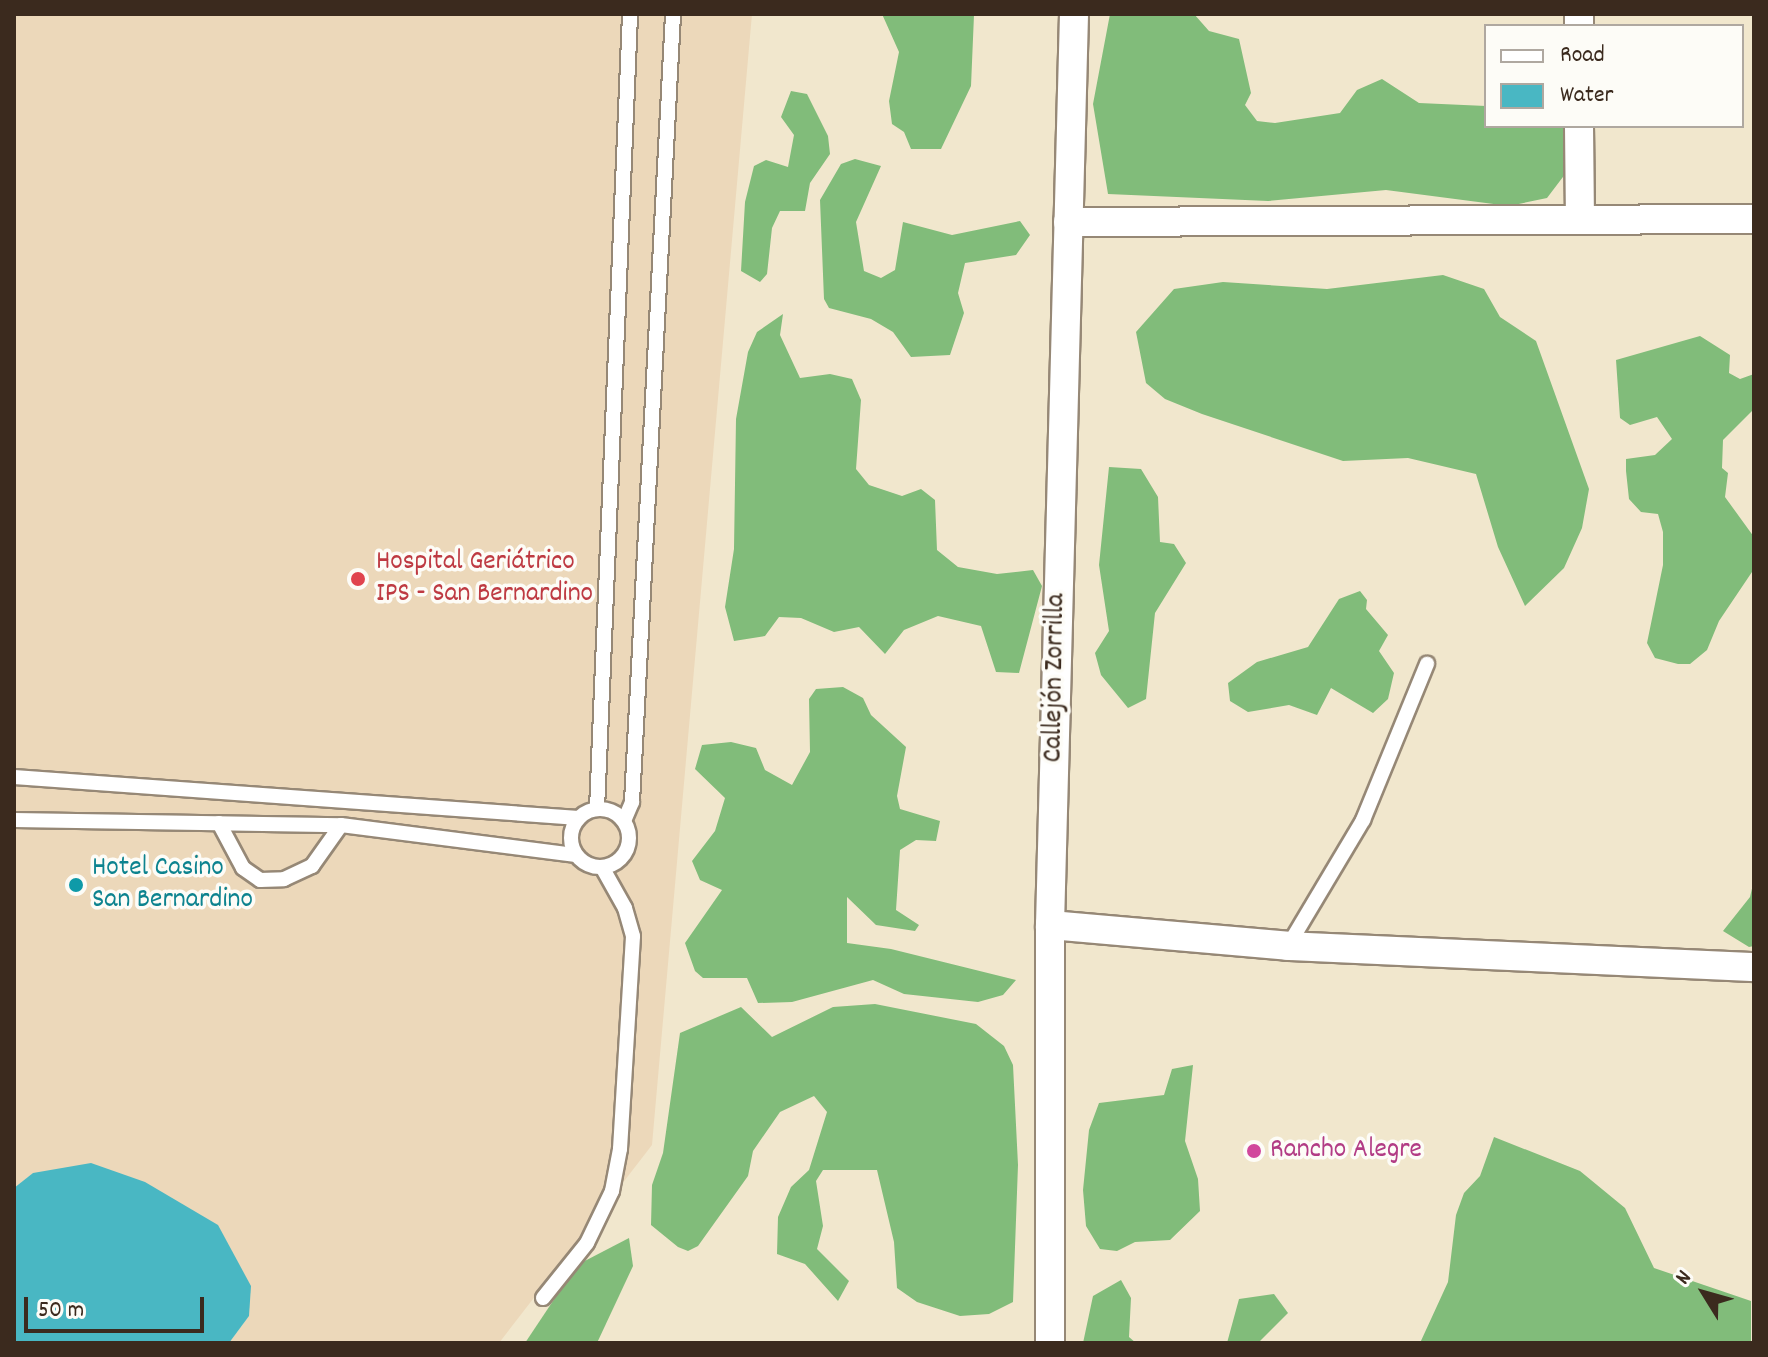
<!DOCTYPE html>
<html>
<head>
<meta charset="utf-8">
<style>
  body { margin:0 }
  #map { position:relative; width:1768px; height:1357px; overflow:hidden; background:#f1e7cd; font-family:Dekko,sans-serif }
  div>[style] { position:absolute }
  .built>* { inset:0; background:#ecd8ba }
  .forest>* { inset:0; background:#81bc7a }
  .water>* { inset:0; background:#49b7c3 }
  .roads { filter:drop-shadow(2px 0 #968876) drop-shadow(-2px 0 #968876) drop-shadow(0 2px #968876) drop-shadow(0 -2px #968876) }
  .lane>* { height:14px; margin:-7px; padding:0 7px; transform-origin:7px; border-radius:7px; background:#fff }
  .lane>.ring { margin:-7px; padding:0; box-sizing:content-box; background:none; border:14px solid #fff; border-radius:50% }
  .street>* { height:28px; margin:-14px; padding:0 14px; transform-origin:14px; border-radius:14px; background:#fff }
  .dots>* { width:22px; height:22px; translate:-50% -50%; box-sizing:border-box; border:4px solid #fdfcf7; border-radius:50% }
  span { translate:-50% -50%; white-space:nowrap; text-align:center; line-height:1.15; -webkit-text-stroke:7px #fdfcf7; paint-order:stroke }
  .health-label { font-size:28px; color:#be3a42 }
  .left { translate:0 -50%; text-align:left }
  .street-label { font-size:28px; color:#3b2a1e }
  .culture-label { font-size:28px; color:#0d838f }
  .hotel-label { font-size:28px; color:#b23c85 }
  .frame { position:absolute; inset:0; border:16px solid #3b2a1e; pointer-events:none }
  .legend { position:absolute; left:1484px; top:24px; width:260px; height:104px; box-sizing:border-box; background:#fdfcf7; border:2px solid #afa8a0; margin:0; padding:10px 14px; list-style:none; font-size:24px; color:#3b2a1e }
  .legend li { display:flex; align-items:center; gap:16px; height:40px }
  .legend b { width:40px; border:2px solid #afa8a0 }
  .north { position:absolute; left:1664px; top:1253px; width:80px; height:80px; -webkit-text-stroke:6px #fdfcf7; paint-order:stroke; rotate:307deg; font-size:22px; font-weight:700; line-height:32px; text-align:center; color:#3b2a1e }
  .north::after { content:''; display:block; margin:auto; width:28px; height:36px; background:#3b2a1e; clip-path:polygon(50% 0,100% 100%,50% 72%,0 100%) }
  .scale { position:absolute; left:24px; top:1297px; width:180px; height:36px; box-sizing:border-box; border:4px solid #3b2a1e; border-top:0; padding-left:10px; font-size:24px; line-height:28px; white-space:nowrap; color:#3b2a1e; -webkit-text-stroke:6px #fdfcf7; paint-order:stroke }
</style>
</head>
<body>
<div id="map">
  <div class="built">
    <div style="clip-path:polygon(14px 14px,752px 14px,652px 1145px,499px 1343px,229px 1343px,249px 1316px,33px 1173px,14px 1188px)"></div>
  </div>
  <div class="forest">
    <div style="clip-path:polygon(882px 14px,974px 15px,971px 86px,941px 149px,911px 149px,904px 132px,892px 124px,889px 101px,899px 52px)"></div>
    <div style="clip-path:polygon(1110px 14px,1194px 14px,1209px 31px,1239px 39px,1251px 93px,1245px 105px,1257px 121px,1275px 123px,1340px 113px,1357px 90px,1382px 79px,1419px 103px,1486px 106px,1486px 126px,1566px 126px,1569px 169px,1547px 198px,1509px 206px,1386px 190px,1268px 201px,1108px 194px,1093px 104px)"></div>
    <div style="clip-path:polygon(791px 91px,807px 94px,828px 136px,830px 154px,810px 183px,805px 211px,780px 211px,772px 228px,767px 274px,760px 282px,741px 271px,745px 202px,754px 166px,766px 160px,788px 167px,794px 135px,781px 117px)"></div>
    <div style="clip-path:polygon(855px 159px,881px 166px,856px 222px,864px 271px,881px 278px,895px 270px,903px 222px,952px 235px,1020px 221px,1030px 235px,1016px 255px,965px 263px,958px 293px,964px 313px,950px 355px,911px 357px,893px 332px,871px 319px,829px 308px,824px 299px,820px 200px,841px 164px)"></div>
    <div style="clip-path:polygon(1443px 275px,1484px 289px,1500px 317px,1536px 341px,1589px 489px,1582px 528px,1564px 568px,1525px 606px,1498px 547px,1476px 474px,1408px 458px,1343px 461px,1202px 414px,1165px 399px,1146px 383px,1136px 332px,1174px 289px,1223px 282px,1327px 289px)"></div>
    <div style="clip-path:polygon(783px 314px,780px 335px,800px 378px,830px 374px,852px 379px,861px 400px,856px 469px,869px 485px,902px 496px,921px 489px,935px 500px,937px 550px,958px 567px,997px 574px,1033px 570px,1042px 586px,1019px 673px,996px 672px,981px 626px,938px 616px,904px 630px,885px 654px,859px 627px,834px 632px,801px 618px,779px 617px,765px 636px,734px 641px,725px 607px,734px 549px,736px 419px,748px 352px,757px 332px)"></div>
    <div style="clip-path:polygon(1700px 336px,1730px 355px,1729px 373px,1740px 379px,1754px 374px,1754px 409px,1723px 440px,1722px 468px,1728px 473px,1725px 497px,1754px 537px,1754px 569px,1719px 621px,1707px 650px,1690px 664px,1678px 664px,1655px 658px,1647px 643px,1663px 565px,1663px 532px,1658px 514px,1641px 512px,1629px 499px,1626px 471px,1626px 459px,1655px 455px,1672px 439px,1657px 417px,1630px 425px,1620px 418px,1616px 360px)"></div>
    <div style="clip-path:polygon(1109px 467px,1141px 469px,1158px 497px,1160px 542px,1174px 544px,1186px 563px,1155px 613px,1146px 699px,1128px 708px,1101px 675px,1095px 653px,1109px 631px,1099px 565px)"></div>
    <div style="clip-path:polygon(1360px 591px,1367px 600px,1366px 609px,1388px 635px,1379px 651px,1394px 673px,1388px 699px,1373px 713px,1331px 688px,1317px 715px,1289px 705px,1248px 712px,1230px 701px,1228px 683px,1257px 662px,1308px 647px,1339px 599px)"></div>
    <div style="clip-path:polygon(843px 687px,863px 698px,871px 715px,906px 747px,897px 796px,900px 809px,940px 821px,936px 841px,916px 840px,900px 850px,896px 910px,919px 925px,915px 931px,876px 925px,847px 897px,847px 943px,891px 949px,1016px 980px,1003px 995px,978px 1002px,904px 994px,873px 980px,792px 1002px,758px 1003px,747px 978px,703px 978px,695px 971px,685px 943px,722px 890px,700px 880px,692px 861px,715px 831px,725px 798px,695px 769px,702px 745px,731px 742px,756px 748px,765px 770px,792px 785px,810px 752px,809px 699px,816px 689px)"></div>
    <div style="clip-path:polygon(1754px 880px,1754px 946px,1749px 947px,1723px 931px,1750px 897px)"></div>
    <div style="clip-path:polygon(875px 1004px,976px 1024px,1004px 1046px,1013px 1065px,1018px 1165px,1013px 1302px,989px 1314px,960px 1316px,917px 1302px,897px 1288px,894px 1242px,877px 1170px,823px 1170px,816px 1181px,823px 1226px,817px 1249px,849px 1281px,838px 1301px,805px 1264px,777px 1254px,778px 1217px,791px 1187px,809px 1170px,827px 1112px,814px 1096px,780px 1112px,753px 1151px,748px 1176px,698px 1246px,688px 1251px,678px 1247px,651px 1225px,652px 1185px,663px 1153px,680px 1033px,741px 1007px,772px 1037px,833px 1007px)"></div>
    <div style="clip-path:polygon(1193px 1065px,1185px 1141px,1198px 1179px,1200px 1211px,1170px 1240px,1135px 1242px,1117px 1251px,1100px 1249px,1086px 1226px,1083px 1190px,1089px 1130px,1099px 1103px,1164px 1095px,1172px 1069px)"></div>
    <div style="clip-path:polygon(1494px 1137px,1580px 1171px,1625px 1208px,1654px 1268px,1751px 1301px,1751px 1343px,1420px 1343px,1448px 1282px,1456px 1215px,1464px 1193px,1480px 1176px)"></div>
    <div style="clip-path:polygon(629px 1238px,633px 1266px,597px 1343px,525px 1343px,577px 1265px)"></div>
    <div style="clip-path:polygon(1121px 1280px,1131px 1298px,1129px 1337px,1136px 1343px,1083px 1343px,1093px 1296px)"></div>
    <div style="clip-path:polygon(1274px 1294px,1288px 1313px,1258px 1343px,1227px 1343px,1239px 1299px)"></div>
  </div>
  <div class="water">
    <div style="clip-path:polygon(91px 1163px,145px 1182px,218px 1225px,251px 1286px,249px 1316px,229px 1343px,14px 1343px,14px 1188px,33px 1173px)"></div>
  </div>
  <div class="roads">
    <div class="lane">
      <div style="left:14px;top:777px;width:566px;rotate:4.15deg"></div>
      <div style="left:597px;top:809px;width:796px;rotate:-87.62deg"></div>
      <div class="ring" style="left:571px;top:809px;width:44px;height:44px"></div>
      <div style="left:14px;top:820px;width:327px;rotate:0.9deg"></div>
      <div style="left:341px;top:825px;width:237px;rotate:7.3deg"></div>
      <div style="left:624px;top:821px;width:21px;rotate:-67deg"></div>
      <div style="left:632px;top:802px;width:789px;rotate:-87.02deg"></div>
      <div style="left:219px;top:823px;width:51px;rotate:61.9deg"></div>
      <div style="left:243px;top:868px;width:21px;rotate:35deg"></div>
      <div style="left:260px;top:880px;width:24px;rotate:-2deg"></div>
      <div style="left:284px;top:879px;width:31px;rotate:-25deg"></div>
      <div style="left:312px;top:866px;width:50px;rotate:-54.7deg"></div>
      <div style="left:1288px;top:946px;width:147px;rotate:-59.2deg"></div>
      <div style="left:1363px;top:820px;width:169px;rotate:-67.7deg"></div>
      <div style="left:543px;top:1298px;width:70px;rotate:-51.3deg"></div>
      <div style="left:587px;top:1243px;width:58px;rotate:-64.3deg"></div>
      <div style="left:612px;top:1191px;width:43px;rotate:-79.2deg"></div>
      <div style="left:620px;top:1149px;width:213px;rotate:-86.5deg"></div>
      <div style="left:633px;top:936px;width:29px;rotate:-106deg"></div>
      <div style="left:625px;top:908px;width:47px;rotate:-119.3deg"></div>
    </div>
    <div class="street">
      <div style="left:1579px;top:14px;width:12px;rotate:90deg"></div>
      <div style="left:1579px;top:126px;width:94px;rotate:89.4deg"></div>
      <div style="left:1068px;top:222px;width:686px;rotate:-0.25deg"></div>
      <div style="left:1050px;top:925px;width:239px;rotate:5deg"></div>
      <div style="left:1288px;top:946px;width:466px;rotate:2.6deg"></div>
      <div style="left:1050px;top:1343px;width:418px;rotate:-90deg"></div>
      <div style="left:1050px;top:925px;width:911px;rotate:-88.49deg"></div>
    </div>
  </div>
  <div class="dots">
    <div style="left:358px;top:579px;background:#e0444e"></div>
    <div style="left:76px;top:885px;background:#0f9aa8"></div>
    <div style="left:1254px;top:1151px;background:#d1479c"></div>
  </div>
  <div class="health-label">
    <span class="left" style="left:376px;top:579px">Hospital Geriátrico<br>IPS - San Bernardino</span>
  </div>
  <div class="street-label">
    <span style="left:1056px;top:678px;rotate:-89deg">Callejón Zorrilla</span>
  </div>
  <div class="culture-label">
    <span class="left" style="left:92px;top:885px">Hotel Casino<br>San Bernardino</span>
  </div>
  <div class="hotel-label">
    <span class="left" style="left:1270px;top:1151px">Rancho Alegre</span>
  </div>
  <div class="frame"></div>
  <ul class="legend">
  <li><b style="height:10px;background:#fff"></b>Road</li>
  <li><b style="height:22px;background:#49b7c3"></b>Water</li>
  </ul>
  <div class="north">N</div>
  <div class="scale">50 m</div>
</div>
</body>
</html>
